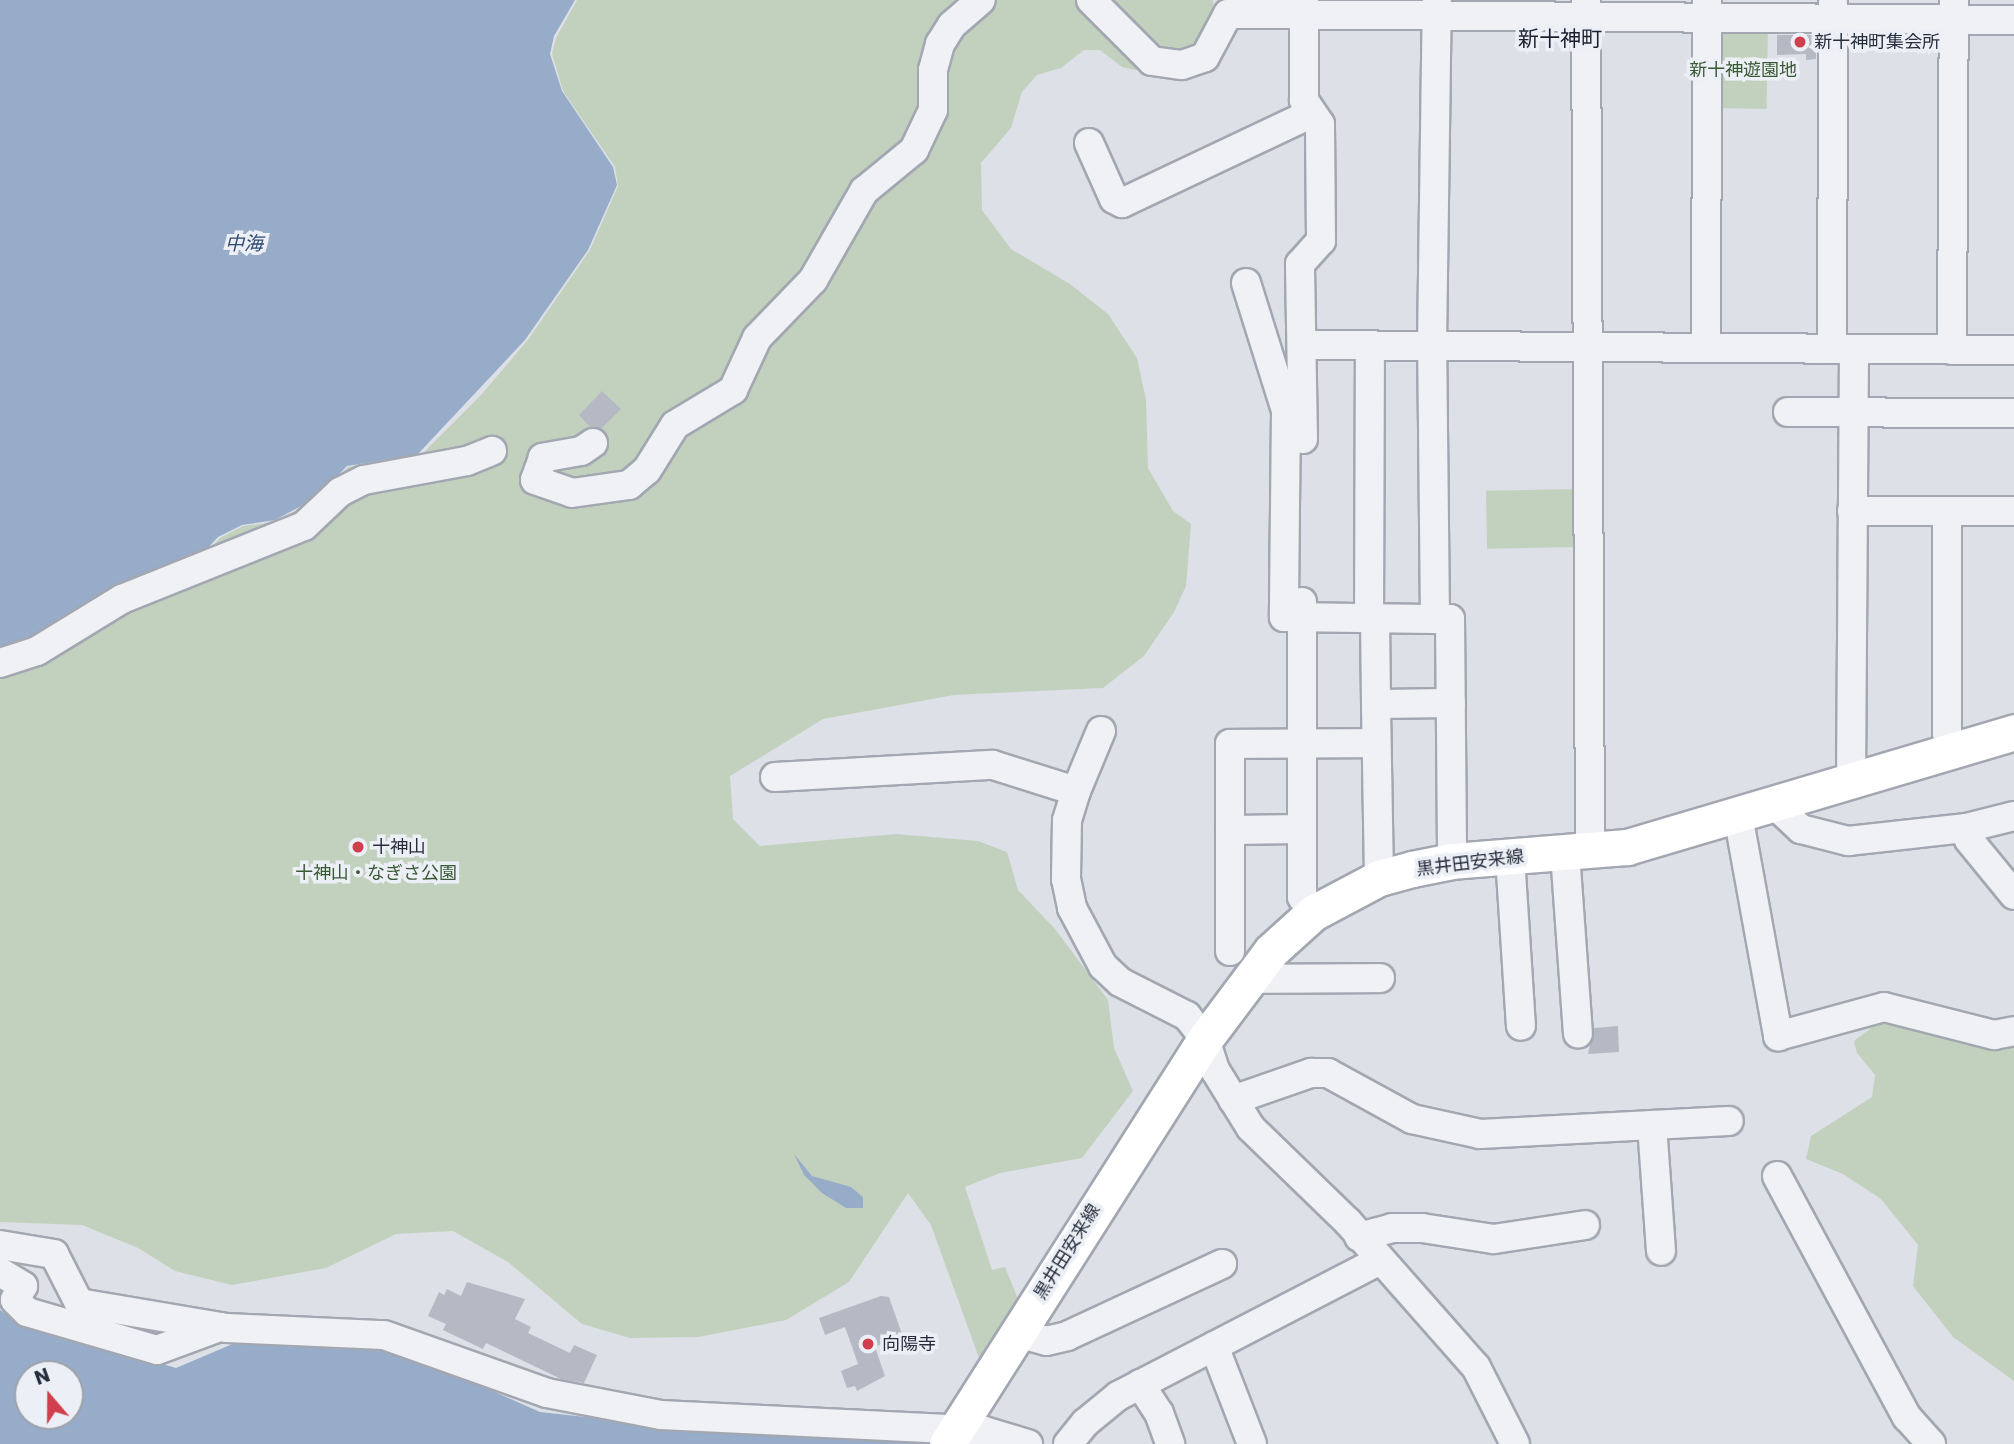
<!DOCTYPE html>
<html>
<head>
<meta charset="utf-8">
<style>
  body { margin:0 }
  #map { position:relative; width:2014px; height:1444px; overflow:hidden; background:#dde0e7; font-family:Poppins,"Noto Sans JP",sans-serif }
  div>[style] { position:absolute }
  .green>* { inset:0; background:#c2d1be; transform-origin:0 0 }
  .water>* { inset:0; background:#97acc8 }
  .building>* { inset:0; background:#b4b9c4 }
  .roads { filter:drop-shadow(2px 0 #a2a7b1) drop-shadow(-2px 0 #a2a7b1) drop-shadow(0 2px #a2a7b1) drop-shadow(0 -2px #a2a7b1) }
  .minor>* { height:28px; margin:-14px; padding:0 14px; transform-origin:14px; border-radius:14px; background:#f0f1f5 }
  .major>* { height:35px; margin:-17.5px; padding:0 17.5px; transform-origin:17.5px; border-radius:17.5px; background:#fff }
  .dots>* { width:19px; height:19px; translate:-50% -50%; box-sizing:border-box; border:4px solid #eceff5; border-radius:50% }
  span { translate:-50% -50%; white-space:nowrap; text-align:center; line-height:1.15; -webkit-text-stroke:7px #eceff5; paint-order:stroke }
  .poi-label { font-size:18px; color:#262e3e }
  .left { translate:0 -50%; text-align:left }
  .park-label { font-size:18px; color:#395934 }
  .street-label { font-size:18px; color:#262e3e }
  .water-label { font-size:19px; color:#304a71; font-style:italic }
  .quarter-label { font-size:21px; color:#191f2e }
  .north { position:absolute; left:14px; top:1360px; width:70px; height:70px; box-sizing:border-box; background:#eceff5; border:2px solid #9da2ac; border-radius:50%; rotate:340deg; font-size:19px; font-weight:700; line-height:28px; text-align:center; color:#262e3e }
  .north::after { content:''; display:block; margin:auto; width:24px; height:32px; background:#cf3f4e; clip-path:polygon(50% 0,100% 100%,50% 72%,0 100%) }
</style>
</head>
<body>
<div id="map">
  <div class="green">
    <div style="clip-path:polygon(577px 0,1213px 0,1215px 31px,1202px 51px,1135px 70px,1122px 67px,1100px 50px,1084px 50px,1061px 68px,1037px 75px,1022px 92px,1011px 128px,981px 163px,982px 210px,1011px 249px,1070px 284px,1108px 314px,1137px 358px,1146px 400px,1148px 468px,1173px 511px,1191px 524px,1186px 586px,1174px 612px,1144px 656px,1103px 688px,954px 695px,823px 719px,730px 776px,733px 819px,760px 846px,896px 834px,978px 841px,1007px 852px,1018px 890px,1055px 929px,1108px 1000px,1114px 1048px,1133px 1091px,1082px 1158px,1000px 1173px,965px 1187px,992px 1270px,1005px 1267px,1018px 1299px,979px 1358px,931px 1225px,908px 1193px,849px 1282px,786px 1320px,698px 1337px,630px 1338px,582px 1324px,508px 1262px,453px 1231px,396px 1234px,326px 1268px,232px 1285px,175px 1271px,138px 1248px,82px 1225px,0 1222px,0 649px,204px 555px,220px 538px,243px 526px,276px 522px,318px 498px,348px 467px,419px 457px,481px 395px,527px 341px,590px 250px,618px 186px,615px 167px,563px 91px,552px 54px,556px 38px)"></div>
    <div style="left:1768px;top:27px;width:82px;height:50px;rotate:91deg"></div>
    <div style="left:1581px;top:489px;width:58px;height:95px;rotate:89deg"></div>
    <div style="clip-path:polygon(1879px 1022px,1924px 1025px,2014px 1044px,2014px 1381px,1953px 1337px,1913px 1286px,1918px 1245px,1881px 1199px,1843px 1174px,1806px 1159px,1811px 1136px,1872px 1097px,1875px 1075px,1857px 1053px,1854px 1041px)"></div>
  </div>
  <div class="water">
    <div style="clip-path:polygon(0 0,575px 0,554px 36px,550px 54px,562px 91px,613px 167px,617px 185px,588px 250px,525px 340px,417px 455px,347px 466px,316px 498px,275px 520px,242px 525px,218px 537px,202px 554px,121px 586px,42px 635px,0 648px)"></div>
    <div style="clip-path:polygon(794px 1154px,812px 1176px,851px 1187px,863px 1197px,863px 1208px,846px 1208px,822px 1193px,804px 1175px)"></div>
    <div style="clip-path:polygon(evenodd,0 1310px,19px 1323px,176px 1368px,242px 1340px,282px 1346px,387px 1350px,421px 1359px,540px 1412px,678px 1427px,923px 1439px,920px 1444px,0 1444px,0 1310px,28px 1374px,70px 1374px,70px 1416px,28px 1416px,28px 1374px)"></div>
  </div>
  <div class="building">
    <div style="clip-path:polygon(1777px 35px,1816px 35px,1816px 59px,1806px 60px,1806px 54px,1777px 55px)"></div>
    <div style="clip-path:polygon(602px 391px,621px 409px,601px 429px,590px 427px,579px 415px)"></div>
    <div style="clip-path:polygon(1618px 1026px,1619px 1052px,1588px 1054px,1594px 1028px)"></div>
    <div style="clip-path:polygon(467px 1282px,525px 1299px,515px 1319px,531px 1327px,528px 1333px,570px 1353px,574px 1345px,597px 1355px,584px 1383px,561px 1379px,486px 1343px,483px 1349px,443px 1330px,446px 1324px,428px 1316px,439px 1292px,444px 1295px,447px 1289px,461px 1296px)"></div>
    <div style="clip-path:polygon(881px 1296px,889px 1297px,902px 1334px,875px 1347px,885px 1376px,857px 1391px,855px 1386px,847px 1388px,841px 1371px,858px 1364px,845px 1327px,825px 1335px,819px 1318px)"></div>
  </div>
  <div class="roads">
    <div class="minor">
      <div style="left:1091px;top:0;width:86px;rotate:45deg"></div>
      <div style="left:1152px;top:61px;width:30px;rotate:8deg"></div>
      <div style="left:1182px;top:65px;width:24px;rotate:-19deg"></div>
      <div style="left:1205px;top:57px;width:49px;rotate:-61.9deg"></div>
      <div style="left:1228px;top:14px;width:786px;rotate:0.44deg"></div>
      <div style="left:1586px;top:0;width:851px;rotate:89.73deg"></div>
      <div style="left:1089px;top:143px;width:61px;rotate:65.9deg"></div>
      <div style="left:1114px;top:199px;width:9px;rotate:27deg"></div>
      <div style="left:1122px;top:203px;width:210px;rotate:-25.3deg"></div>
      <div style="left:1246px;top:283px;width:134px;rotate:72.6deg"></div>
      <div style="left:1286px;top:411px;width:206px;rotate:90.6deg"></div>
      <div style="left:1284px;top:617px;width:151px;rotate:0.8deg"></div>
      <div style="left:1435px;top:619px;width:273px;rotate:-90.6deg"></div>
      <div style="left:1432px;top:346px;width:346px;rotate:-89.2deg"></div>
      <div style="left:1304px;top:345px;width:710px;rotate:0.4deg"></div>
      <div style="left:1706px;top:348px;width:348px;rotate:-89.8deg"></div>
      <div style="left:1832px;top:349px;width:346px;rotate:-89.8deg"></div>
      <div style="left:1952px;top:350px;width:350px;rotate:-89.7deg"></div>
      <div style="left:1788px;top:412px;width:226px;rotate:0.3deg"></div>
      <div style="left:1303px;top:439px;width:175px;rotate:-91deg"></div>
      <div style="left:1300px;top:264px;width:31px;rotate:-48deg"></div>
      <div style="left:1321px;top:241px;width:117px;rotate:-90.5deg"></div>
      <div style="left:1320px;top:124px;width:29px;rotate:-124deg"></div>
      <div style="left:1304px;top:100px;width:100px;rotate:-90deg"></div>
      <div style="left:593px;top:443px;width:14px;rotate:146deg"></div>
      <div style="left:581px;top:451px;width:39px;rotate:170deg"></div>
      <div style="left:543px;top:458px;width:23px;rotate:110deg"></div>
      <div style="left:535px;top:480px;width:39px;rotate:19deg"></div>
      <div style="left:572px;top:493px;width:58px;rotate:-8deg"></div>
      <div style="left:629px;top:485px;width:23px;rotate:-40deg"></div>
      <div style="left:647px;top:470px;width:53px;rotate:-58.1deg"></div>
      <div style="left:675px;top:425px;width:68px;rotate:-31.1deg"></div>
      <div style="left:733px;top:390px;width:57px;rotate:-65.2deg"></div>
      <div style="left:757px;top:338px;width:81px;rotate:-46deg"></div>
      <div style="left:813px;top:280px;width:103px;rotate:-60.2deg"></div>
      <div style="left:864px;top:191px;width:65px;rotate:-39.4deg"></div>
      <div style="left:914px;top:150px;width:44px;rotate:-64.6deg"></div>
      <div style="left:933px;top:110px;width:40px;rotate:-90deg"></div>
      <div style="left:933px;top:70px;width:27px;rotate:-75deg"></div>
      <div style="left:940px;top:44px;width:22px;rotate:-58deg"></div>
      <div style="left:952px;top:25px;width:38px;rotate:-41deg"></div>
      <div style="left:1852px;top:511px;width:162px"></div>
      <div style="left:1947px;top:512px;width:221px;rotate:90deg"></div>
      <div style="left:1947px;top:733px;width:18px;rotate:77deg"></div>
      <div style="left:1302px;top:602px;width:295px;rotate:90deg"></div>
      <div style="left:1302px;top:897px;width:19px;rotate:55deg"></div>
      <div style="left:1369px;top:619px;width:273px;rotate:-89.8deg"></div>
      <div style="left:1375px;top:619px;width:85px;rotate:89.3deg"></div>
      <div style="left:1435px;top:619px;width:15px"></div>
      <div style="left:1450px;top:619px;width:242px;rotate:89.5deg"></div>
      <div style="left:0;top:663px;width:39px;rotate:-18deg"></div>
      <div style="left:37px;top:651px;width:100px;rotate:-31.5deg"></div>
      <div style="left:122px;top:599px;width:196px;rotate:-21.9deg"></div>
      <div style="left:304px;top:526px;width:50px;rotate:-43.4deg"></div>
      <div style="left:340px;top:492px;width:27px;rotate:-27deg"></div>
      <div style="left:364px;top:480px;width:105px;rotate:-10.5deg"></div>
      <div style="left:467px;top:461px;width:27px;rotate:-22deg"></div>
      <div style="left:775px;top:777px;width:218px;rotate:-3.2deg"></div>
      <div style="left:993px;top:765px;width:87px;rotate:17.4deg"></div>
      <div style="left:1076px;top:791px;width:30px;rotate:107deg"></div>
      <div style="left:1067px;top:820px;width:59px;rotate:91deg"></div>
      <div style="left:1066px;top:879px;width:30px;rotate:78deg"></div>
      <div style="left:1072px;top:908px;width:66px;rotate:61.9deg"></div>
      <div style="left:1103px;top:966px;width:23px;rotate:43deg"></div>
      <div style="left:1120px;top:982px;width:75px;rotate:26.9deg"></div>
      <div style="left:1187px;top:1016px;width:29px;rotate:52deg"></div>
      <div style="left:1205px;top:1039px;width:33px;rotate:72deg"></div>
      <div style="left:1215px;top:1070px;width:68px;rotate:58.2deg"></div>
      <div style="left:1251px;top:1128px;width:135px;rotate:44.1deg"></div>
      <div style="left:1348px;top:1222px;width:193px;rotate:48.6deg"></div>
      <div style="left:1476px;top:1367px;width:86px;rotate:63.1deg"></div>
      <div style="left:1851px;top:781px;width:432px;rotate:-89.6deg"></div>
      <div style="left:1076px;top:791px;width:65px;rotate:-67.4deg"></div>
      <div style="left:1774px;top:804px;width:37px;rotate:43deg"></div>
      <div style="left:1801px;top:829px;width:49px;rotate:14.3deg"></div>
      <div style="left:1848px;top:841px;width:119px;rotate:-6.3deg"></div>
      <div style="left:1966px;top:828px;width:49px;rotate:-14deg"></div>
      <div style="left:1738px;top:815px;width:225px;rotate:79.7deg"></div>
      <div style="left:1778px;top:1036px;width:110px;rotate:-15.3deg"></div>
      <div style="left:1884px;top:1007px;width:114px;rotate:14.3deg"></div>
      <div style="left:1994px;top:1035px;width:20px;rotate:-11deg"></div>
      <div style="left:1966px;top:828px;width:12px;rotate:76deg"></div>
      <div style="left:1969px;top:840px;width:71px;rotate:50.7deg"></div>
      <div style="left:1230px;top:830px;width:71px;rotate:-0.8deg"></div>
      <div style="left:1565px;top:853px;width:181px;rotate:85.9deg"></div>
      <div style="left:1510px;top:857px;width:169px;rotate:86.3deg"></div>
      <div style="left:1379px;top:878px;width:174px;rotate:-91deg"></div>
      <div style="left:1376px;top:704px;width:75px;rotate:-0.8deg"></div>
      <div style="left:1230px;top:951px;width:207px;rotate:-90deg"></div>
      <div style="left:1230px;top:744px;width:146px;rotate:-0.4deg"></div>
      <div style="left:1247px;top:979px;width:133px;rotate:-0.4deg"></div>
      <div style="left:1233px;top:1100px;width:83px;rotate:-19.1deg"></div>
      <div style="left:1311px;top:1073px;width:17px"></div>
      <div style="left:1328px;top:1073px;width:96px;rotate:28.7deg"></div>
      <div style="left:1412px;top:1119px;width:70px;rotate:12.4deg"></div>
      <div style="left:1480px;top:1134px;width:249px;rotate:-3deg"></div>
      <div style="left:1652px;top:1125px;width:126px;rotate:85.9deg"></div>
      <div style="left:1777px;top:1176px;width:274px;rotate:61.7deg"></div>
      <div style="left:1907px;top:1417px;width:36px;rotate:48deg"></div>
      <div style="left:1359px;top:1237px;width:34px;rotate:-15deg"></div>
      <div style="left:1392px;top:1228px;width:30px"></div>
      <div style="left:1422px;top:1228px;width:73px;rotate:8.7deg"></div>
      <div style="left:1494px;top:1239px;width:92px;rotate:-8.7deg"></div>
      <div style="left:0;top:1245px;width:55px;rotate:9.5deg"></div>
      <div style="left:54px;top:1254px;width:55px;rotate:63deg"></div>
      <div style="left:79px;top:1303px;width:150px;rotate:9.6deg"></div>
      <div style="left:227px;top:1328px;width:157px;rotate:2.6deg"></div>
      <div style="left:384px;top:1335px;width:173px;rotate:19.6deg"></div>
      <div style="left:547px;top:1393px;width:116px;rotate:10.9deg"></div>
      <div style="left:661px;top:1415px;width:323px;rotate:2.8deg"></div>
      <div style="left:984px;top:1431px;width:46px;rotate:16.5deg"></div>
      <div style="left:0;top:1272px;width:27px;rotate:31deg"></div>
      <div style="left:23px;top:1286px;width:16px;rotate:120deg"></div>
      <div style="left:15px;top:1300px;width:17px;rotate:45deg"></div>
      <div style="left:27px;top:1312px;width:135px;rotate:16.3deg"></div>
      <div style="left:157px;top:1350px;width:67px;rotate:-20.1deg"></div>
      <div style="left:1017px;top:1333px;width:30px;rotate:15deg"></div>
      <div style="left:1046px;top:1341px;width:22px;rotate:-13deg"></div>
      <div style="left:1067px;top:1336px;width:171px;rotate:-24.9deg"></div>
      <div style="left:1214px;top:1346px;width:105px;rotate:68.8deg"></div>
      <div style="left:1140px;top:1384px;width:35px;rotate:57deg"></div>
      <div style="left:1159px;top:1413px;width:33px;rotate:70deg"></div>
      <div style="left:1068px;top:1444px;width:27px;rotate:-51deg"></div>
      <div style="left:1085px;top:1423px;width:43px;rotate:-39.3deg"></div>
      <div style="left:1118px;top:1396px;width:293px;rotate:-27.4deg"></div>
    </div>
    <div class="major">
      <div style="left:947px;top:1444px;width:480px;rotate:-57.5deg"></div>
      <div style="left:1205px;top:1039px;width:110px;rotate:-53.1deg"></div>
      <div style="left:1271px;top:951px;width:57px;rotate:-42.1deg"></div>
      <div style="left:1313px;top:913px;width:75px;rotate:-27.9deg"></div>
      <div style="left:1379px;top:878px;width:34px;rotate:-15deg"></div>
      <div style="left:1412px;top:869px;width:41px;rotate:-11.3deg"></div>
      <div style="left:1452px;top:861px;width:176px;rotate:-4.6deg"></div>
      <div style="left:1627px;top:847px;width:404px;rotate:-16.5deg"></div>
    </div>
  </div>
  <div class="dots">
    <div style="left:1800px;top:42px;background:#cf3f4e"></div>
    <div style="left:358px;top:847px;background:#cf3f4e"></div>
    <div style="left:868px;top:1344px;background:#cf3f4e"></div>
  </div>
  <div class="poi-label">
    <span class="left" style="left:1814px;top:42px">新十神町集会所</span>
    <span class="left" style="left:372px;top:847px">十神山</span>
    <span class="left" style="left:882px;top:1344px">向陽寺</span>
  </div>
  <div class="park-label">
    <span style="left:1743px;top:70px">新十神遊園地</span>
    <span style="left:376px;top:873px">十神山・なぎさ公園</span>
  </div>
  <div class="street-label">
    <span style="left:1470px;top:863px;rotate:-7deg">黒井田安来線</span>
    <span style="left:1067px;top:1252px;rotate:-58deg">黒井田安来線</span>
  </div>
  <div class="water-label">
    <span style="left:244px;top:244px">中海</span>
  </div>
  <div class="quarter-label">
    <span style="left:1560px;top:39px">新十神町</span>
  </div>
  <div class="north">N</div>
</div>
</body>
</html>
